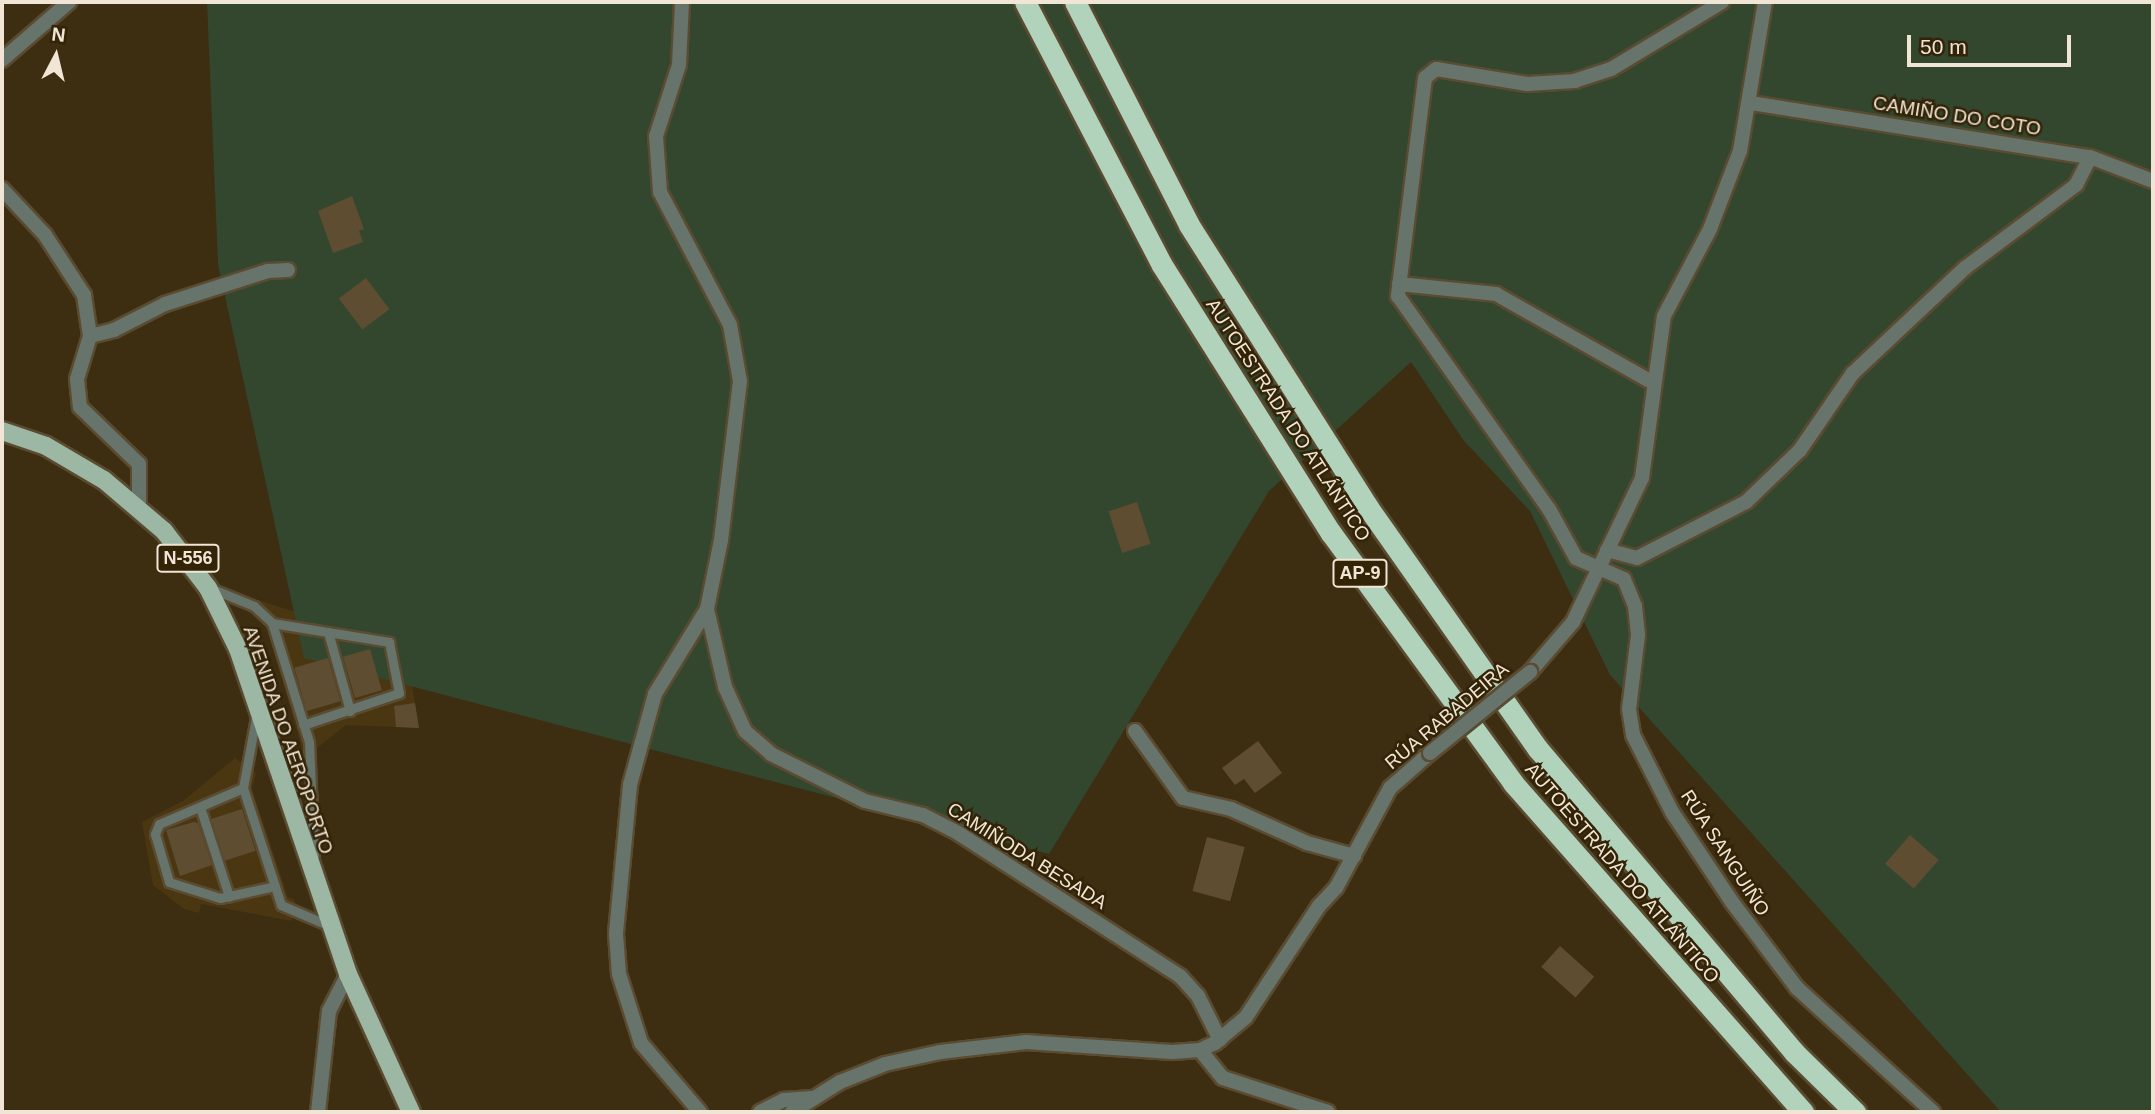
<!DOCTYPE html>
<html>
<head>
<meta charset="utf-8">
<style>
  body { margin:0 }
  #map { position:relative; width:2155px; height:1114px; overflow:hidden; background:#3d2d11; font-family:Helvetica,sans-serif }
  div>[style] { position:absolute }
  .built>* { inset:0; background:#4b3612 }
  .green>* { inset:0; background:#32472e }
  .building>* { inset:0; background:#5f4d31; transform-origin:0 0 }
  .roads { filter:drop-shadow(2px 0 #5a4b31) drop-shadow(-2px 0 #5a4b31) drop-shadow(0 2px #5a4b31) drop-shadow(0 -2px #5a4b31) }
  .service>* { height:9px; margin:-4.5px; padding:0 4.5px; transform-origin:4.5px; border-radius:4.5px; background:#67746b }
  .minor>* { height:14px; margin:-7px; padding:0 7px; transform-origin:7px; border-radius:7px; background:#67746b }
  .primary>* { height:18px; margin:-9px; padding:0 9px; transform-origin:9px; border-radius:9px; background:#9cb8a4 }
  .motorway>* { height:21px; margin:-10.5px; padding:0 10.5px; transform-origin:10.5px; border-radius:10.5px; background:#b1d3bb }
  .bridges { filter:drop-shadow(2px 0 #5a4b31) drop-shadow(-2px 0 #5a4b31) drop-shadow(0 2px #5a4b31) drop-shadow(0 -2px #5a4b31) }
  .minor-bridge>* { height:14px; margin:-7px; padding:0 7px; transform-origin:7px; border-radius:7px; background:#67746b }
  span { translate:-50% -50%; white-space:nowrap; text-align:center; line-height:1.15; -webkit-text-stroke:5px #332307; paint-order:stroke }
  .shield-label span { padding:2px 5px; background:#332307; border:2px solid; border-radius:5px; -webkit-text-stroke-width:0 }
  .shield-label { font-size:18px; color:#f1e6d6; font-weight:700 }
  .street-label { font-size:19px; color:#f1e6d6 }
  .frame { position:absolute; inset:0; border:4px solid #f1e6d6; pointer-events:none }
  .north { position:absolute; left:21px; top:21px; width:70px; height:70px; -webkit-text-stroke:5px #332307; paint-order:stroke; rotate:7deg; font-size:19px; font-weight:700; line-height:28px; text-align:center; color:#f1e6d6 }
  .north::after { content:''; display:block; margin:auto; width:24px; height:32px; background:#f1e6d6; clip-path:polygon(50% 0,100% 100%,50% 72%,0 100%) }
  .scale { position:absolute; left:1907px; top:35px; width:164px; height:32px; box-sizing:border-box; border:4px solid #f1e6d6; border-top:0; padding-left:9px; font-size:21px; line-height:24px; white-space:nowrap; color:#f1e6d6; -webkit-text-stroke:5px #332307; paint-order:stroke }
</style>
</head>
<body>
<div id="map">
  <div class="built">
    <div style="clip-path:polygon(258px 600px,336px 625px,404px 637px,419px 728px,346px 725px,317px 748px,318px 769px,303px 768px,301px 744px,271px 642px,276px 634px,254px 616px)"></div>
    <div style="clip-path:polygon(235px 758px,256px 773px,252px 789px,288px 897px,295px 900px,292px 921px,201px 904px,199px 913px,184px 909px,153px 885px,142px 822px,183px 801px)"></div>
  </div>
  <div class="green">
    <div style="clip-path:polygon(207px 2px,2153px 2px,2153px 1112px,2001px 1112px,1610px 675px,1530px 511px,1464px 441px,1411px 362px,1269px 491px,1049px 854px,304px 658px,218px 264px)"></div>
  </div>
  <div class="building">
    <div style="clip-path:polygon(352px 196px,364px 229px,359px 231px,363px 242px,333px 253px,318px 211px)"></div>
    <div style="left:366px;top:278px;width:39px;height:34px;rotate:53deg"></div>
    <div style="left:1137px;top:502px;width:44px;height:30px;rotate:72deg"></div>
    <div style="left:370px;top:649px;width:43px;height:28px;rotate:74deg"></div>
    <div style="left:328px;top:658px;width:45px;height:35px;rotate:74deg"></div>
    <div style="clip-path:polygon(415px 703px,419px 728px,396px 727px,394px 706px)"></div>
    <div style="clip-path:polygon(1258px 741px,1282px 773px,1255px 793px,1244px 779px,1235px 785px,1222px 768px)"></div>
    <div style="left:242px;top:809px;width:44px;height:33px;rotate:72deg"></div>
    <div style="clip-path:polygon(194px 822px,198px 823px,212px 865px,180px 876px,166px 830px)"></div>
    <div style="left:1910px;top:835px;width:38px;height:38px;rotate:41deg"></div>
    <div style="left:1207px;top:837px;width:39px;height:56px;rotate:15deg"></div>
    <div style="left:1560px;top:946px;width:46px;height:28px;rotate:42deg"></div>
  </div>
  <div class="roads">
    <div class="service">
      <div style="left:210px;top:588px;width:48px;rotate:22.2deg"></div>
      <div style="left:254px;top:606px;width:25px;rotate:43deg"></div>
      <div style="left:272px;top:623px;width:125px;rotate:72.7deg"></div>
      <div style="left:309px;top:742px;width:114px;rotate:87.5deg"></div>
      <div style="left:272px;top:623px;width:119px;rotate:9.2deg"></div>
      <div style="left:389px;top:642px;width:52px;rotate:78.9deg"></div>
      <div style="left:399px;top:693px;width:101px;rotate:161.6deg"></div>
      <div style="left:328px;top:632px;width:82px;rotate:74.4deg"></div>
      <div style="left:256px;top:717px;width:72px;rotate:100.4deg"></div>
      <div style="left:243px;top:788px;width:123px;rotate:72deg"></div>
      <div style="left:281px;top:905px;width:53px;rotate:23.2deg"></div>
      <div style="left:243px;top:788px;width:91px;rotate:156.8deg"></div>
      <div style="left:159px;top:824px;width:11px;rotate:112deg"></div>
      <div style="left:155px;top:834px;width:50px;rotate:73.7deg"></div>
      <div style="left:169px;top:882px;width:53px;rotate:17.4deg"></div>
      <div style="left:220px;top:898px;width:56px;rotate:-12.3deg"></div>
      <div style="left:200px;top:807px;width:94px;rotate:72deg"></div>
    </div>
    <div class="minor">
      <div style="left:682px;top:2px;width:63px;rotate:92.7deg"></div>
      <div style="left:679px;top:65px;width:75px;rotate:107.9deg"></div>
      <div style="left:656px;top:136px;width:56px;rotate:85.9deg"></div>
      <div style="left:660px;top:192px;width:150px;rotate:62.2deg"></div>
      <div style="left:730px;top:325px;width:57px;rotate:79.9deg"></div>
      <div style="left:740px;top:381px;width:160px;rotate:96.8deg"></div>
      <div style="left:721px;top:540px;width:70px;rotate:101.5deg"></div>
      <div style="left:707px;top:609px;width:100px;rotate:121.5deg"></div>
      <div style="left:655px;top:694px;width:94px;rotate:105.4deg"></div>
      <div style="left:630px;top:785px;width:150px;rotate:95.4deg"></div>
      <div style="left:616px;top:934px;width:40px;rotate:85.7deg"></div>
      <div style="left:619px;top:974px;width:72px;rotate:72.3deg"></div>
      <div style="left:641px;top:1043px;width:91px;rotate:49.5deg"></div>
      <div style="left:1722px;top:2px;width:130px;rotate:148.9deg"></div>
      <div style="left:1611px;top:69px;width:38px;rotate:162deg"></div>
      <div style="left:1575px;top:81px;width:48px;rotate:176.4deg"></div>
      <div style="left:1527px;top:84px;width:92px;rotate:-170.6deg"></div>
      <div style="left:1436px;top:69px;width:14px;rotate:141deg"></div>
      <div style="left:1425px;top:78px;width:220px;rotate:97.1deg"></div>
      <div style="left:1398px;top:296px;width:261px;rotate:54.7deg"></div>
      <div style="left:1549px;top:509px;width:56px;rotate:61.1deg"></div>
      <div style="left:1576px;top:558px;width:52px;rotate:23.6deg"></div>
      <div style="left:1624px;top:579px;width:29px;rotate:68deg"></div>
      <div style="left:1635px;top:606px;width:29px;rotate:84deg"></div>
      <div style="left:1638px;top:635px;width:75px;rotate:96.9deg"></div>
      <div style="left:1629px;top:709px;width:26px;rotate:81deg"></div>
      <div style="left:1633px;top:735px;width:86px;rotate:63.1deg"></div>
      <div style="left:1672px;top:812px;width:108px;rotate:56.3deg"></div>
      <div style="left:1732px;top:902px;width:108px;rotate:52.9deg"></div>
      <div style="left:1797px;top:988px;width:184px;rotate:42.4deg"></div>
      <div style="left:2px;top:60px;width:89px;rotate:-40.9deg"></div>
      <div style="left:1751px;top:103px;width:343px;rotate:9.1deg"></div>
      <div style="left:2090px;top:157px;width:67px;rotate:20.9deg"></div>
      <div style="left:2px;top:189px;width:63px;rotate:46.9deg"></div>
      <div style="left:45px;top:235px;width:72px;rotate:57deg"></div>
      <div style="left:84px;top:295px;width:41px;rotate:81.7deg"></div>
      <div style="left:90px;top:336px;width:45px;rotate:106.8deg"></div>
      <div style="left:77px;top:379px;width:28px;rotate:84deg"></div>
      <div style="left:80px;top:407px;width:82px;rotate:44deg"></div>
      <div style="left:139px;top:464px;width:44px;rotate:90deg"></div>
      <div style="left:1399px;top:284px;width:98px;rotate:5.9deg"></div>
      <div style="left:1496px;top:294px;width:180px;rotate:29.5deg"></div>
      <div style="left:90px;top:336px;width:25px;rotate:-14deg"></div>
      <div style="left:114px;top:330px;width:57px;rotate:-27deg"></div>
      <div style="left:165px;top:304px;width:108px;rotate:-17.8deg"></div>
      <div style="left:268px;top:271px;width:20px;rotate:-3deg"></div>
      <div style="left:1607px;top:550px;width:31px;rotate:15deg"></div>
      <div style="left:1637px;top:558px;width:123px;rotate:-27.2deg"></div>
      <div style="left:1746px;top:502px;width:75px;rotate:-43.9deg"></div>
      <div style="left:1800px;top:450px;width:93px;rotate:-55.5deg"></div>
      <div style="left:1853px;top:373px;width:154px;rotate:-43.2deg"></div>
      <div style="left:1965px;top:268px;width:139px;rotate:-36.8deg"></div>
      <div style="left:2076px;top:185px;width:31px;rotate:-63deg"></div>
      <div style="left:707px;top:609px;width:80px;rotate:77deg"></div>
      <div style="left:725px;top:687px;width:48px;rotate:65.6deg"></div>
      <div style="left:745px;top:731px;width:35px;rotate:41deg"></div>
      <div style="left:771px;top:754px;width:105px;rotate:26.6deg"></div>
      <div style="left:865px;top:801px;width:60px;rotate:13.6deg"></div>
      <div style="left:923px;top:815px;width:39px;rotate:27deg"></div>
      <div style="left:958px;top:833px;width:264px;rotate:32.8deg"></div>
      <div style="left:1180px;top:976px;width:27px;rotate:48deg"></div>
      <div style="left:1198px;top:996px;width:49px;rotate:63.4deg"></div>
      <div style="left:1530px;top:672px;width:66px;rotate:-49.3deg"></div>
      <div style="left:1573px;top:622px;width:160px;rotate:-64.4deg"></div>
      <div style="left:1642px;top:478px;width:163px;rotate:-82.3deg"></div>
      <div style="left:1664px;top:316px;width:98px;rotate:-62.1deg"></div>
      <div style="left:1710px;top:229px;width:84px;rotate:-69deg"></div>
      <div style="left:1740px;top:151px;width:151px;rotate:-80.5deg"></div>
      <div style="left:1135px;top:731px;width:82px;rotate:54.4deg"></div>
      <div style="left:1183px;top:798px;width:49px;rotate:12.9deg"></div>
      <div style="left:1231px;top:809px;width:83px;rotate:24.1deg"></div>
      <div style="left:1307px;top:843px;width:49px;rotate:15.5deg"></div>
      <div style="left:1200px;top:1050px;width:36px;rotate:51deg"></div>
      <div style="left:1223px;top:1078px;width:110px;rotate:17.9deg"></div>
      <div style="left:318px;top:1112px;width:102px;rotate:-83.8deg"></div>
      <div style="left:329px;top:1011px;width:42px;rotate:-62.8deg"></div>
      <div style="left:760px;top:1112px;width:27px;rotate:-27deg"></div>
      <div style="left:784px;top:1100px;width:28px;rotate:-4deg"></div>
      <div style="left:792px;top:1112px;width:57px;rotate:-32deg"></div>
      <div style="left:840px;top:1082px;width:48px;rotate:-21.8deg"></div>
      <div style="left:885px;top:1064px;width:56px;rotate:-12.3deg"></div>
      <div style="left:940px;top:1052px;width:87px;rotate:-6.6deg"></div>
      <div style="left:1026px;top:1042px;width:146px;rotate:3.9deg"></div>
      <div style="left:1172px;top:1052px;width:28px;rotate:-4deg"></div>
      <div style="left:1200px;top:1050px;width:17px;rotate:-25deg"></div>
      <div style="left:1215px;top:1043px;width:40px;rotate:-40deg"></div>
      <div style="left:1246px;top:1017px;width:133px;rotate:-56.7deg"></div>
      <div style="left:1319px;top:906px;width:25px;rotate:-47deg"></div>
      <div style="left:1336px;top:888px;width:114px;rotate:-61.6deg"></div>
      <div style="left:1390px;top:788px;width:53px;rotate:-41.2deg"></div>
    </div>
    <div class="primary">
      <div style="left:2px;top:431px;width:46px;rotate:18.8deg"></div>
      <div style="left:46px;top:446px;width:67px;rotate:30.4deg"></div>
      <div style="left:104px;top:480px;width:79px;rotate:40.4deg"></div>
      <div style="left:164px;top:531px;width:72px;rotate:52.3deg"></div>
      <div style="left:208px;top:588px;width:68px;rotate:63.8deg"></div>
      <div style="left:238px;top:649px;width:343px;rotate:71.3deg"></div>
      <div style="left:348px;top:974px;width:152px;rotate:65.5deg"></div>
    </div>
    <div class="motorway">
      <div style="left:1025px;top:2px;width:297px;rotate:62.5deg"></div>
      <div style="left:1162px;top:265px;width:317px;rotate:57.8deg"></div>
      <div style="left:1331px;top:533px;width:309px;rotate:53.9deg"></div>
      <div style="left:1513px;top:783px;width:439px;rotate:48.6deg"></div>
      <div style="left:1075px;top:2px;width:250px;rotate:62.9deg"></div>
      <div style="left:1189px;top:225px;width:333px;rotate:57.6deg"></div>
      <div style="left:1367px;top:506px;width:297px;rotate:54.9deg"></div>
      <div style="left:1538px;top:749px;width:397px;rotate:49.8deg"></div>
      <div style="left:1794px;top:1052px;width:86px;rotate:44.5deg"></div>
    </div>
  </div>
  <div class="bridges">
    <div class="minor-bridge">
      <div style="left:1430px;top:753px;width:129px;rotate:-39deg"></div>
    </div>
  </div>
  <div class="shield-label">
    <span style="left:188px;top:558px">N-556</span>
    <span style="left:1360px;top:573px">AP-9</span>
  </div>
  <div class="street-label">
    <span style="left:1957px;top:116px;rotate:9deg">CAMIÑO DO COTO</span>
    <span style="left:1288px;top:420px;rotate:57deg">AUTOESTRADA DO ATLÁNTICO</span>
    <span style="left:1447px;top:716px;rotate:-40deg">RÚA RABADEIRA</span>
    <span style="left:288px;top:740px;rotate:71deg">AVENIDA DO AEROPORTO</span>
    <span style="left:1725px;top:853px;rotate:57deg">RÚA SANGUIÑO</span>
    <span style="left:1027px;top:856px;rotate:32deg">CAMIÑODA BESADA</span>
    <span style="left:1622px;top:873px;rotate:49deg">AUTOESTRADA DO ATLÁNTICO</span>
  </div>
  <div class="frame"></div>
  <div class="north">N</div>
  <div class="scale">50 m</div>
</div>
</body>
</html>
